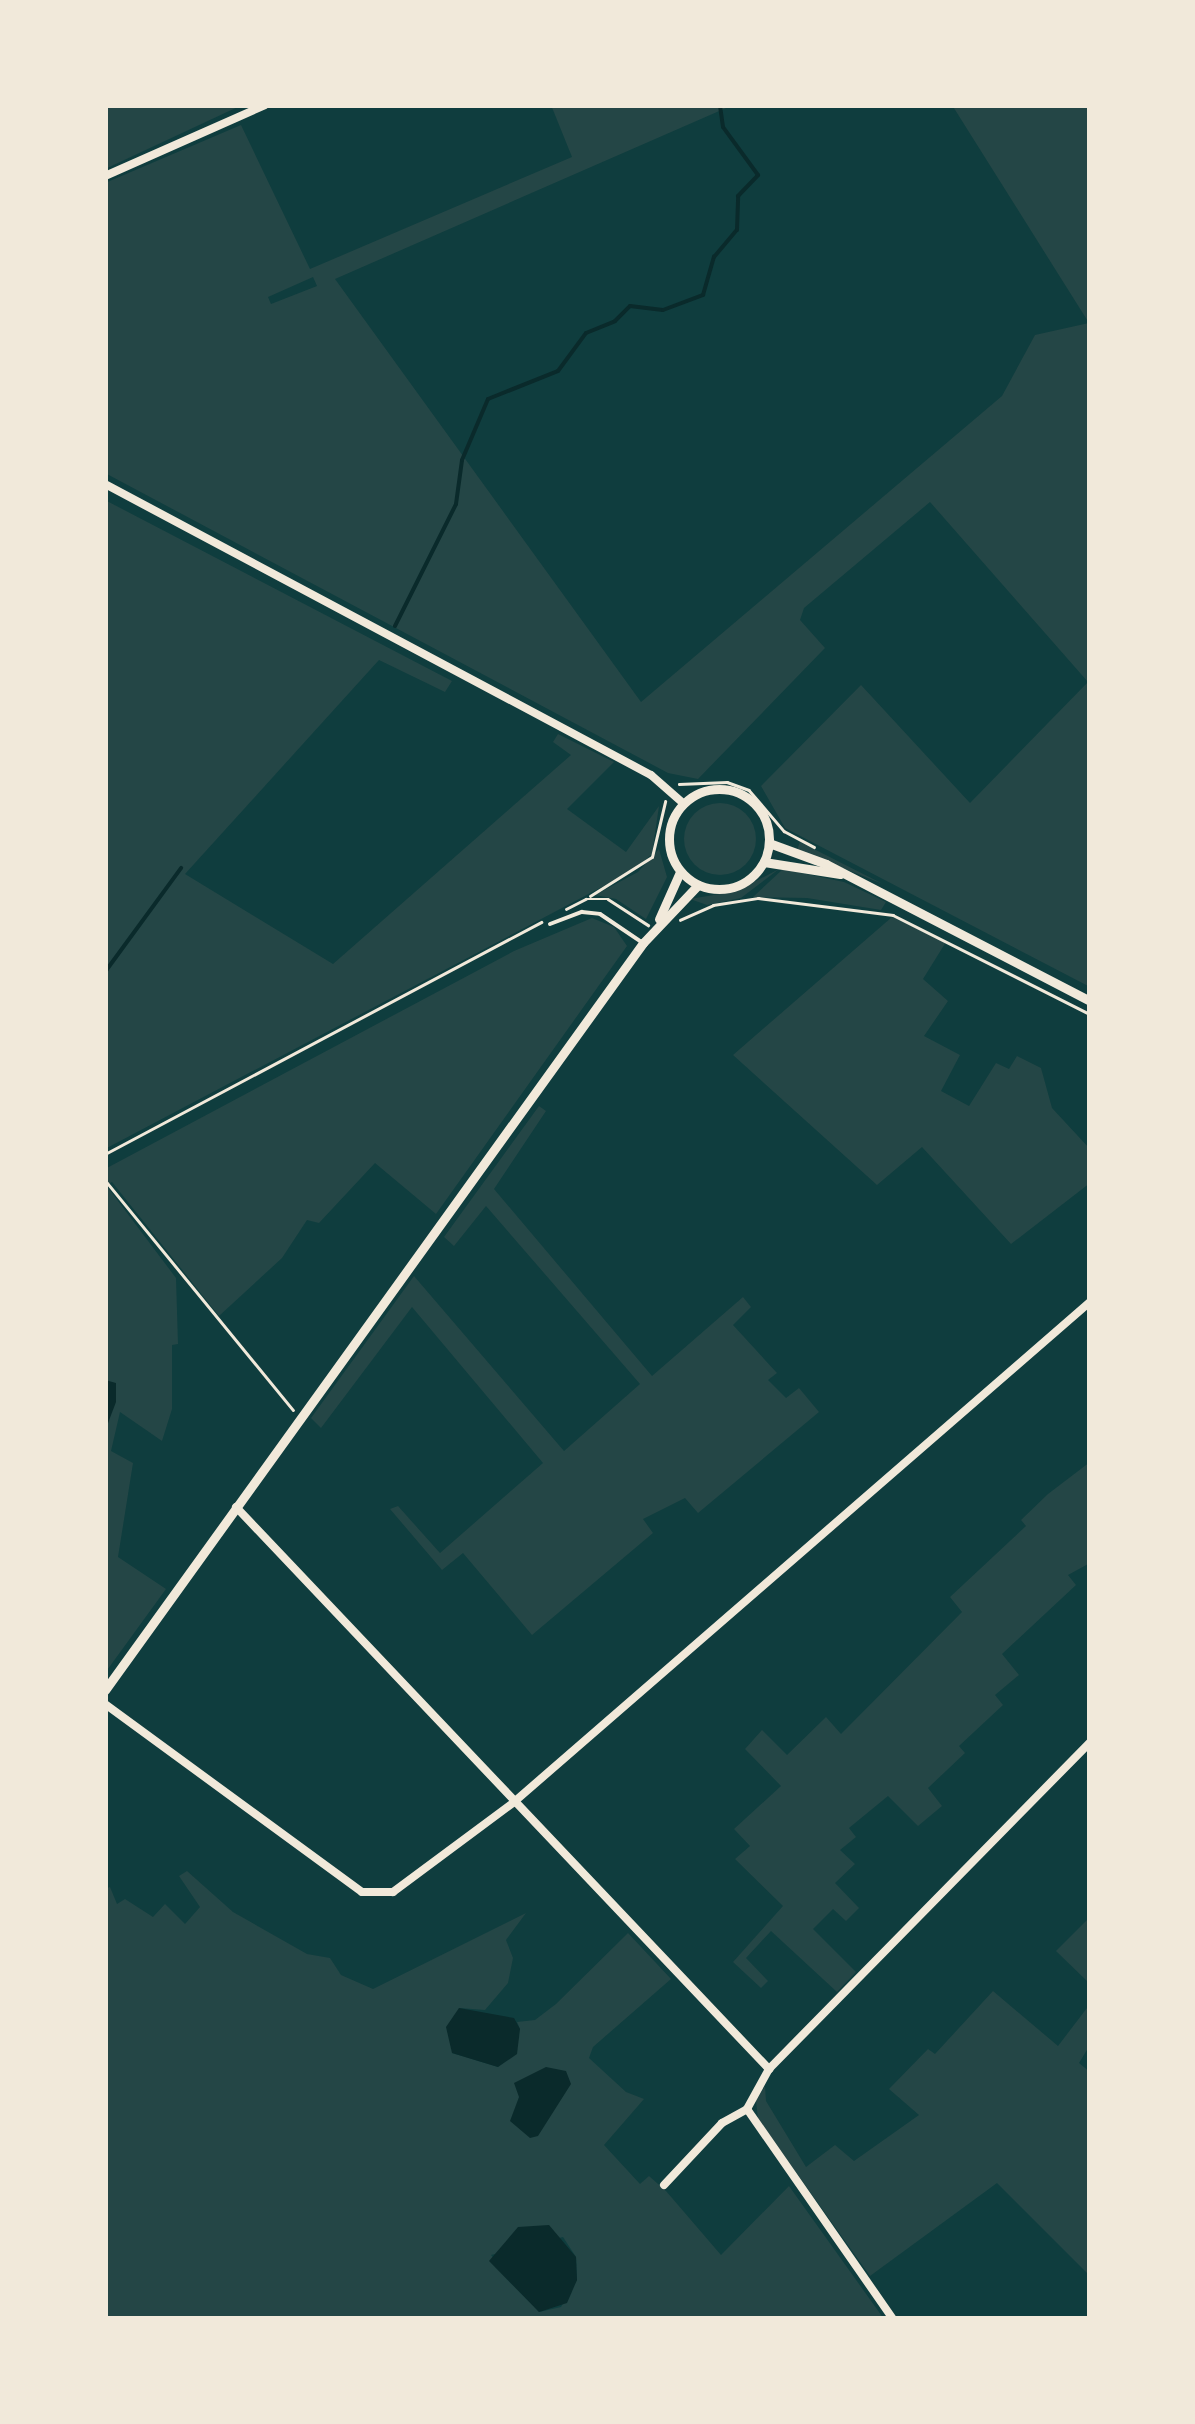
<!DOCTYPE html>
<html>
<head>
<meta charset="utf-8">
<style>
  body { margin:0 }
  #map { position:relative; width:1195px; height:2424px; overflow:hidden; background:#0f3d3e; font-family:"DM Sans",sans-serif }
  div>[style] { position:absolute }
  .green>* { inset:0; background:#244646 }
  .round { border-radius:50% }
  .water>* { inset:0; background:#0a2a2b }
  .stream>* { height:4px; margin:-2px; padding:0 2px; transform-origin:2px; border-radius:2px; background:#0a2a2b }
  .path>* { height:2.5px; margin:-1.25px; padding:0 1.25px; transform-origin:1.25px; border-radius:1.25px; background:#f1e9da }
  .service>* { height:4px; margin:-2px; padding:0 2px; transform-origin:2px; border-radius:2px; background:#f1e9da }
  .minor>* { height:8px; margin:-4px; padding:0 4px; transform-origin:4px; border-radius:4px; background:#f1e9da }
  .tertiary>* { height:9px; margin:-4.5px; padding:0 4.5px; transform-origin:4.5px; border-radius:4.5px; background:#f1e9da }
  .tertiary>.ring { margin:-4.5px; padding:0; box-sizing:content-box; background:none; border:9px solid #f1e9da; border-radius:50% }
  span { translate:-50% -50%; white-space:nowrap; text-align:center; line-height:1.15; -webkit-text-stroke:8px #f1e9da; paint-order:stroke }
  .frame { position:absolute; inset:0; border:108px solid #f1e9da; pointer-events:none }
</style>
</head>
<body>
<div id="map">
  <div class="green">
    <div style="clip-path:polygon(105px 105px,242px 105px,105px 169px)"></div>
    <div style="clip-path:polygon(evenodd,551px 105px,733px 105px,335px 279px,641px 702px,1002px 396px,1035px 335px,1089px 323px,952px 105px,1090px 105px,1090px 987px,785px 828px,761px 786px,861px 685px,970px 803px,1088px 682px,930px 502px,804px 608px,800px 620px,825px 648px,698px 779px,668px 773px,105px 473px,105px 183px,241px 125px,310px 269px,572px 157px,551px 105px,313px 277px,317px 286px,271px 304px,268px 297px,313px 277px)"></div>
    <div style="clip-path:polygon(105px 500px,452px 681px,445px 692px,379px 660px,185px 874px,333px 964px,571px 755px,553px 742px,558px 734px,614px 762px,567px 809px,626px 852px,659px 806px,652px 854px,634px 870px,105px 1149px)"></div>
    <div class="round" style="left:684px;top:803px;width:72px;height:72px"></div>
    <div style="clip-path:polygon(800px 842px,883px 884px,797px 850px)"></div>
    <div style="clip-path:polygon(659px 849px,667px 877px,646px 919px,616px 899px,595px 895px,638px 872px)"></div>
    <div style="clip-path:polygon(779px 869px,741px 898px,707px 905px,690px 899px,737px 891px)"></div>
    <div style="clip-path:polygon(783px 869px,844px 882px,886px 902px,881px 910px,807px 898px,753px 897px)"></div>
    <div style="clip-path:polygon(892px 917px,946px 942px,923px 979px,948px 1001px,924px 1036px,960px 1055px,941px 1091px,969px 1106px,996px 1063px,1009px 1069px,1017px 1056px,1041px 1068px,1052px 1108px,1090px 1149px,1090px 1183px,1011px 1244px,922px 1147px,877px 1185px,733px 1055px)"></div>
    <div style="clip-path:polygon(592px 918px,614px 927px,627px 946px,436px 1214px,375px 1163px,319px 1223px,307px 1220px,282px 1258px,219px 1316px,112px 1182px,106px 1185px,176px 1278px,178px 1344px,172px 1345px,172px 1409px,162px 1441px,120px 1412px,111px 1451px,133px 1463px,118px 1557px,166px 1589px,105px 1673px,105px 1434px,116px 1393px,105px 1384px,105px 1169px,514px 951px)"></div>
    <div style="clip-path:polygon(539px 1106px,546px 1111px,494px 1189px,652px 1376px,743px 1297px,751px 1307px,733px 1325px,777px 1373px,768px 1380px,786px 1398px,799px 1388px,819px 1412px,698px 1513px,685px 1498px,643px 1519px,653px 1533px,532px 1635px,463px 1553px,442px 1570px,390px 1509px,398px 1506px,440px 1553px,543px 1463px,412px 1307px,321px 1428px,311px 1418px,414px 1276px,564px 1451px,640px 1384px,486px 1206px,454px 1246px,444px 1237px)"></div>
    <div style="clip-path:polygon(1090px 1462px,1090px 1563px,1068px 1575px,1076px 1585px,1002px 1654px,1019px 1675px,995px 1695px,1003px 1705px,959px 1746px,965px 1753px,928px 1788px,942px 1806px,918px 1826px,888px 1796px,849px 1828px,856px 1837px,840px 1850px,855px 1864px,835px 1883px,859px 1908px,846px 1921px,833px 1909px,813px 1929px,856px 1972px,837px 1992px,771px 1931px,746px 1958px,768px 1981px,761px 1988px,733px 1962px,783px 1906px,735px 1859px,750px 1846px,734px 1829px,781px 1786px,745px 1749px,762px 1730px,787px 1755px,826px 1717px,841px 1734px,962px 1612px,950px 1597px,1026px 1526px,1021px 1520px,1048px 1494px)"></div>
    <div style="clip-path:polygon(evenodd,187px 1871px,233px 1912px,307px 1954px,330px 1958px,341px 1975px,373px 1989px,526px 1913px,506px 1940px,513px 1958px,508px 1983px,485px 2010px,459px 2008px,452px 2053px,498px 2067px,520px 2029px,517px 2022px,535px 2020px,556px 2004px,628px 1933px,671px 1979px,593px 2047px,589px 2058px,626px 2092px,644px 2099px,604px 2145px,640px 2184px,649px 2176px,666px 2191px,721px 2255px,789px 2186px,884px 2319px,105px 2319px,105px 1889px,110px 1887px,117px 1904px,125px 1899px,153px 1917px,165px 1904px,185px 1924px,200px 1907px,179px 1876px,187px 1871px,563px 2237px,576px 2257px,577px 2280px,561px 2307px,539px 2312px,491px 2255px,563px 2237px)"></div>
    <div style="clip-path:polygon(1090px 1917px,1090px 1984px,1056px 1951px)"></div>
    <div style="clip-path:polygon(993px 1991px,1058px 2046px,1090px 2004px,1090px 2045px,1079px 2063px,1090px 2072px,1090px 2276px,997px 2183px,870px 2276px,758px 2119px,756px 2101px,765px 2086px,766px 2101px,806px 2167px,835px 2145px,854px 2161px,919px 2115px,889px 2089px,928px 2049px,935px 2054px)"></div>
  </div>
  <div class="water">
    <div style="clip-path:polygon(105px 1380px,116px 1383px,116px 1402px,105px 1431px)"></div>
    <div style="clip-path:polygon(459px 2008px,514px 2018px,520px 2029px,517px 2054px,498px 2067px,452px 2053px,446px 2027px)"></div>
    <div style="clip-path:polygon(546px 2067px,566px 2071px,571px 2084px,538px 2136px,530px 2138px,510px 2121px,519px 2097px,514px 2083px)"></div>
    <div style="clip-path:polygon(549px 2225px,576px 2257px,577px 2280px,567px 2303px,539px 2312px,489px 2261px,518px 2227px)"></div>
  </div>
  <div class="stream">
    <div style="left:395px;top:626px;width:136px;rotate:-63.4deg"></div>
    <div style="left:456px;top:504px;width:44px;rotate:-82.2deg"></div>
    <div style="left:462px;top:460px;width:66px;rotate:-66.9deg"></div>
    <div style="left:488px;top:399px;width:75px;rotate:-21.8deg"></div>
    <div style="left:558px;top:371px;width:47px;rotate:-53.6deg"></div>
    <div style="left:586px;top:333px;width:31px;rotate:-22deg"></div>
    <div style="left:615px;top:321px;width:21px;rotate:-45deg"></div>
    <div style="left:630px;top:306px;width:33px;rotate:7deg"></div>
    <div style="left:663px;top:310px;width:43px;rotate:-20.6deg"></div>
    <div style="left:703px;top:295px;width:40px;rotate:-74deg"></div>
    <div style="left:714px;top:257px;width:35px;rotate:-50deg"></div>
    <div style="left:737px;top:230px;width:34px;rotate:-88deg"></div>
    <div style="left:738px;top:196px;width:29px;rotate:-46deg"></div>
    <div style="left:758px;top:175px;width:59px;rotate:-126.1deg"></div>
    <div style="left:723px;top:127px;width:22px;rotate:-98deg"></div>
    <div style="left:105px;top:972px;width:129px;rotate:-53.8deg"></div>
  </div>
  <div class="path">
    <div style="left:679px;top:784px;width:48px;rotate:-2.4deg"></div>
    <div style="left:727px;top:782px;width:23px;rotate:20deg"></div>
    <div style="left:749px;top:790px;width:54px;rotate:49.5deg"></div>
    <div style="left:784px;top:831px;width:34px;rotate:28deg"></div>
    <div style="left:590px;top:896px;width:73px;rotate:-32.2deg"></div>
    <div style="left:652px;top:857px;width:57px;rotate:-76.7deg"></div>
    <div style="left:566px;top:909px;width:22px;rotate:-27deg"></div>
    <div style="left:586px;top:899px;width:22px"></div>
    <div style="left:608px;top:899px;width:48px;rotate:33deg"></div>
    <div style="left:680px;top:920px;width:36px;rotate:-24deg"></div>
    <div style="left:713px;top:905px;width:46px;rotate:-8.8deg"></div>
    <div style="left:758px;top:898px;width:136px;rotate:7.2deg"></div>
    <div style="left:893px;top:915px;width:220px;rotate:26.7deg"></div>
    <div style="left:105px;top:1154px;width:494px;rotate:-28deg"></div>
    <div style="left:105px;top:1180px;width:297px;rotate:50.7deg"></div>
  </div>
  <div class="service">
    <div style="left:550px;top:924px;width:34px;rotate:-21deg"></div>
    <div style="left:582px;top:912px;width:18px;rotate:6deg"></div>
    <div style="left:600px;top:914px;width:52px;rotate:34deg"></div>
  </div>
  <div class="minor">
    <div style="left:105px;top:176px;width:175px;rotate:-23.9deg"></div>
    <div style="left:105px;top:484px;width:619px;rotate:28.06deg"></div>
    <div style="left:651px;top:775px;width:44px;rotate:41.3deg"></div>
    <div style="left:236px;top:1507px;width:775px;rotate:46.52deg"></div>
    <div style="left:105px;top:1704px;width:318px;rotate:36.2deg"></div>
    <div style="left:362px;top:1892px;width:31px"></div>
    <div style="left:393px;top:1892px;width:151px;rotate:-36.6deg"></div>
    <div style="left:514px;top:1802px;width:763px;rotate:-40.96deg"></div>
    <div style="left:747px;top:2109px;width:256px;rotate:55.2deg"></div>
    <div style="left:664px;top:2185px;width:85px;rotate:-46.9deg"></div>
    <div style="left:722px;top:2123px;width:29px;rotate:-29deg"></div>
    <div style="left:747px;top:2109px;width:46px;rotate:-61.2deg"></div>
    <div style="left:769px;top:2069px;width:458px;rotate:-45.5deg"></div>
  </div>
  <div class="tertiary">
    <div class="ring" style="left:669px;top:789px;width:91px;height:91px"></div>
    <div style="left:769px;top:843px;width:61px;rotate:20.2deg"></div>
    <div style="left:826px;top:864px;width:297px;rotate:27.4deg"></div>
    <div style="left:764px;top:862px;width:77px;rotate:9deg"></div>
    <div style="left:659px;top:919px;width:51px;rotate:-65.9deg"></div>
    <div style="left:105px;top:1690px;width:921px;rotate:-54.24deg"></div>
    <div style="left:643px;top:943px;width:80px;rotate:-46.5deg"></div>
  </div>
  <div class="frame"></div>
</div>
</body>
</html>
